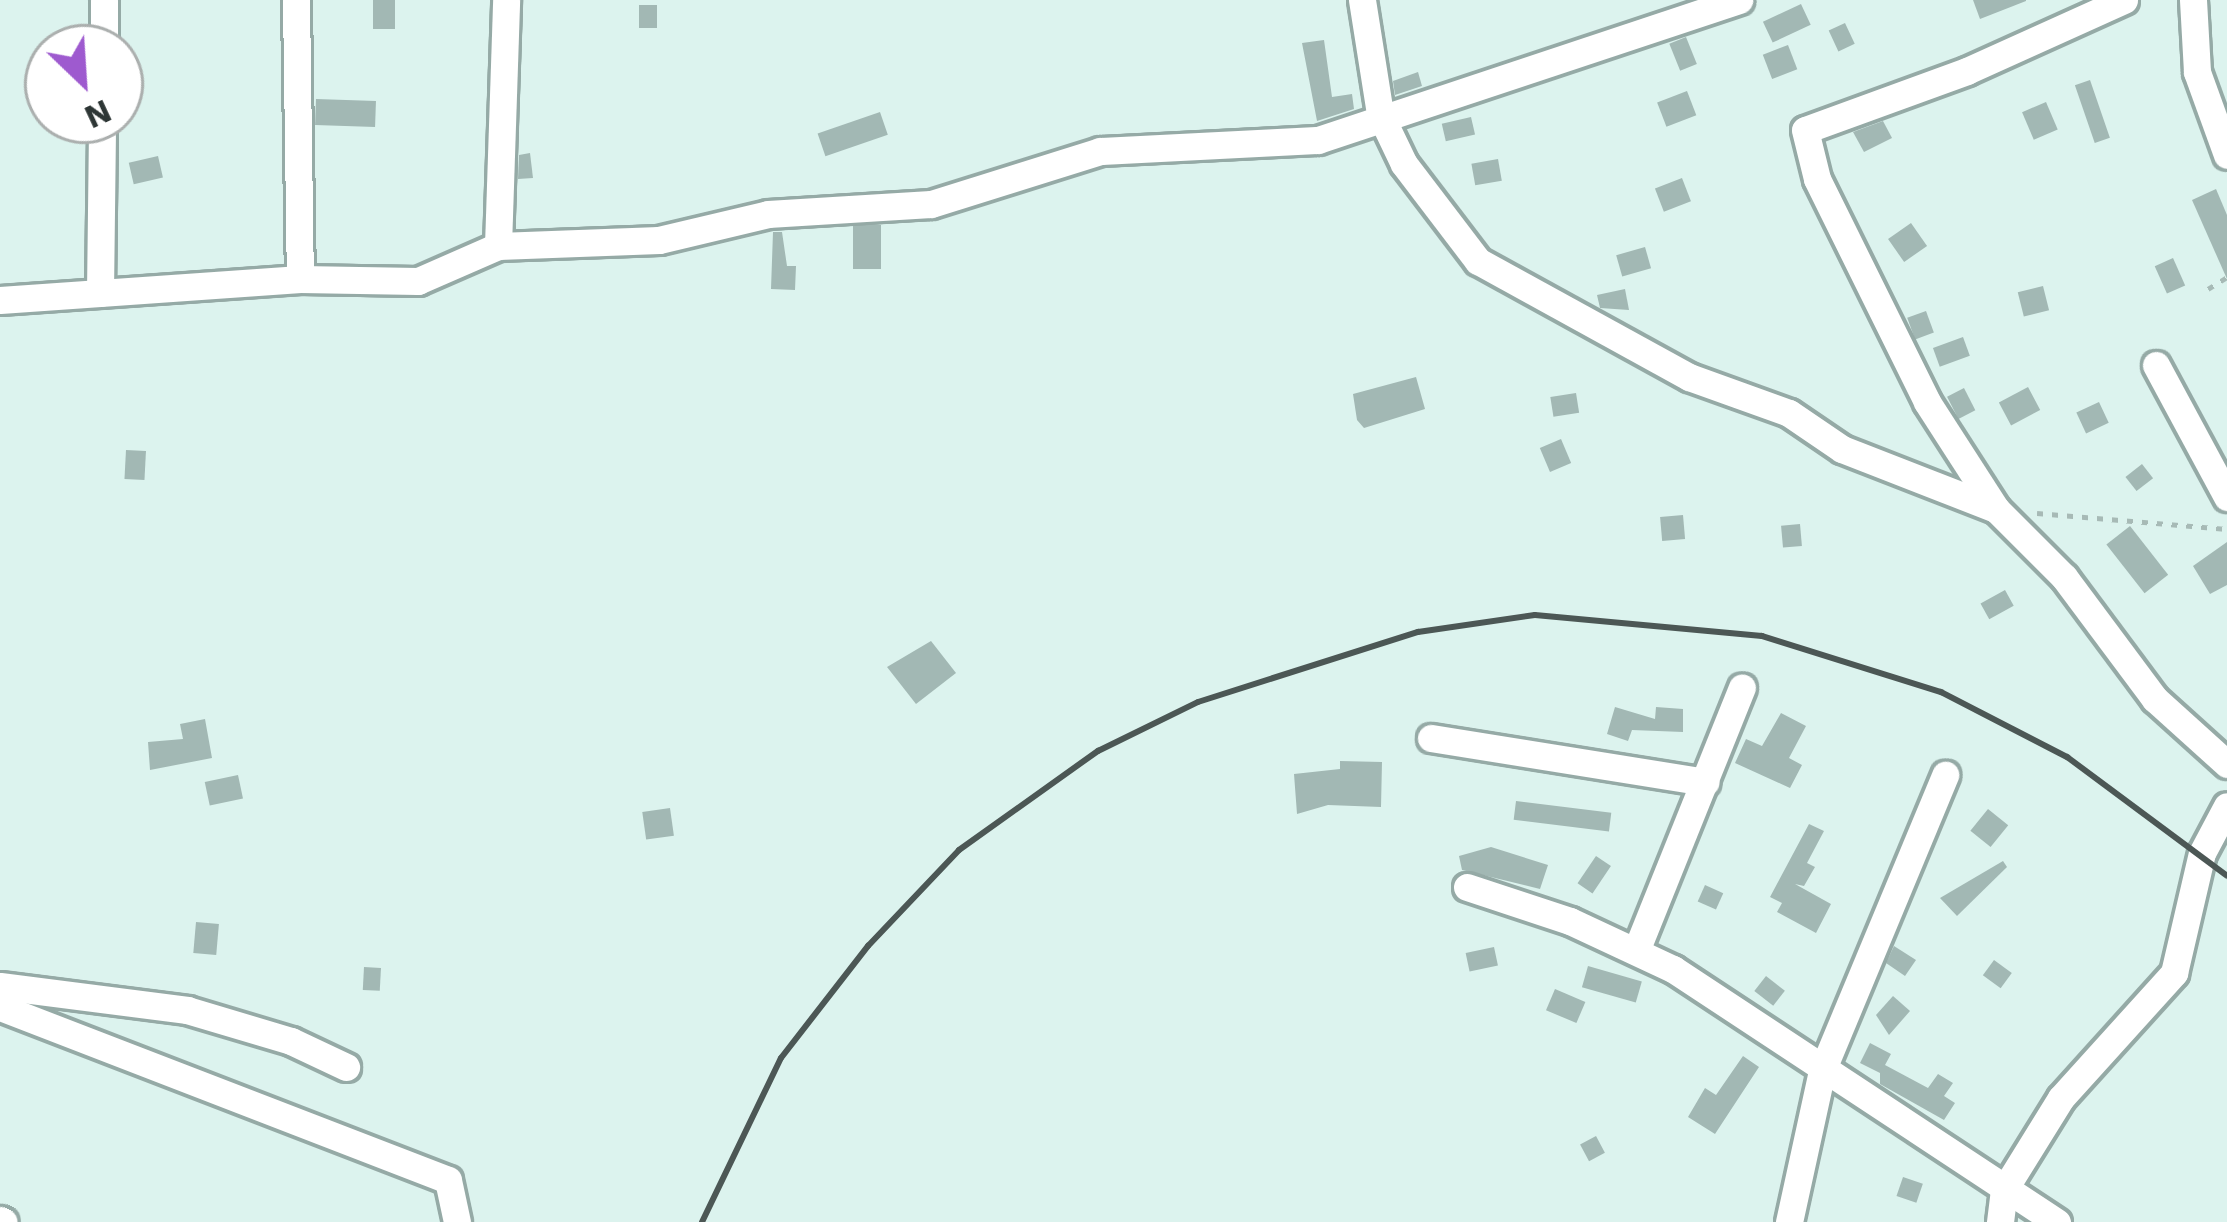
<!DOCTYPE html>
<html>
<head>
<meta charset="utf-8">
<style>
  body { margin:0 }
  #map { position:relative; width:2227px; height:1222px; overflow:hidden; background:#dcf3ee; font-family:"Work Sans",sans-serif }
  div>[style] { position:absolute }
  .building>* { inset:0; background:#a2b8b4; transform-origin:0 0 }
  .path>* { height:4.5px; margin-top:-2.25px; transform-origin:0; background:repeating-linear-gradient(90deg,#a7bab6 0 6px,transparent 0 15px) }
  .roads { filter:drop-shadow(3px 0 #95aaa6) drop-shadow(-3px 0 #95aaa6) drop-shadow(0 3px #95aaa6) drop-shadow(0 -3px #95aaa6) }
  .minor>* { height:27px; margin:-13.5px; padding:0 13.5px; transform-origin:13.5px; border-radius:13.5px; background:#fff }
  .rail>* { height:6px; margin:-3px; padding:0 3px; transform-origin:3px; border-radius:3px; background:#4c5755 }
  span { translate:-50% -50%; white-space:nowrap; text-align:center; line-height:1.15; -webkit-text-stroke:9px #fff; paint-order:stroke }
  .north { position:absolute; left:24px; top:24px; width:120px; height:120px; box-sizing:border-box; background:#fff; border:3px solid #abafae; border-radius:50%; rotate:155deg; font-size:33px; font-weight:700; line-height:48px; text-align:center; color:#2d3635 }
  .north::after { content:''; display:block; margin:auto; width:42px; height:54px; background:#9e5acf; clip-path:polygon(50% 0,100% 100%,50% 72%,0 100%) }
</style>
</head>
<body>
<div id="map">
  <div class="building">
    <div style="left:373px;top:0;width:22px;height:29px"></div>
    <div style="clip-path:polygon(1973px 0,2026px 0,2026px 1px,1980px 19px)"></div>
    <div style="left:1801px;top:4px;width:23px;height:42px;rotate:65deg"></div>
    <div style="left:639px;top:5px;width:18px;height:23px"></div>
    <div style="left:1845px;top:23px;width:23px;height:18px;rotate:65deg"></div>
    <div style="left:1686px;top:37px;width:29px;height:18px;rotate:68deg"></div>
    <div style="clip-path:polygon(1324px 40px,1332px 97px,1352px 94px,1354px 109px,1317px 121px,1302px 43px)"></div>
    <div style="left:1788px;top:45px;width:26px;height:27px;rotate:69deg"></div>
    <div style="clip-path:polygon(1418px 72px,1422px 86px,1395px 95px,1393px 81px)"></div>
    <div style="left:2090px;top:80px;width:61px;height:16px;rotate:71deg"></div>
    <div style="left:1687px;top:91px;width:26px;height:32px;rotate:69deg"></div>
    <div style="left:316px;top:99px;width:60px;height:26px;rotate:2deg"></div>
    <div style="left:2046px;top:102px;width:30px;height:26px;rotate:67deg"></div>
    <div style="left:880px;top:112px;width:24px;height:66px;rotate:71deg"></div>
    <div style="left:1471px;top:117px;width:18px;height:30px;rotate:77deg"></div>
    <div style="clip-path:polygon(1883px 121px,1892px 138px,1864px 152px,1853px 132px)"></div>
    <div style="clip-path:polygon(530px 153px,533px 178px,518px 179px,519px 155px)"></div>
    <div style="left:158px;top:156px;width:22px;height:30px;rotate:77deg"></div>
    <div style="left:1498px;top:159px;width:22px;height:27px;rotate:80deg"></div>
    <div style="left:1682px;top:178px;width:25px;height:29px;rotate:69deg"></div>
    <div style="clip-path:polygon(2216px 189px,2227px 215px,2227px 279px,2192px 200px)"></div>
    <div style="left:1911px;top:223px;width:28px;height:28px;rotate:55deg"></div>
    <div style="left:881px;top:225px;width:44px;height:28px;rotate:90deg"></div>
    <div style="clip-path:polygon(773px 232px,782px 232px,787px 266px,796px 266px,795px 290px,771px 289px)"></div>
    <div style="left:1645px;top:247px;width:22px;height:30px;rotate:74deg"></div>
    <div style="left:2173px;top:258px;width:30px;height:20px;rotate:66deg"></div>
    <div style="left:2043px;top:286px;width:25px;height:26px;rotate:76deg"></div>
    <div style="clip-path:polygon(1625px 289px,1629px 310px,1600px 308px,1597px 295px)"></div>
    <div style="left:1926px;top:311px;width:23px;height:20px;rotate:70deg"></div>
    <div style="left:1963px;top:337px;width:20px;height:32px;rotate:70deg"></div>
    <div style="clip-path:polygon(1416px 377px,1425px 409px,1364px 428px,1357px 420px,1353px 394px)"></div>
    <div style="left:2028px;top:387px;width:26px;height:33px;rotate:62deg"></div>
    <div style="left:1964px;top:388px;width:25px;height:19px;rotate:63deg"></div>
    <div style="left:1576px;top:393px;width:20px;height:26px;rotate:81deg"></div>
    <div style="left:2099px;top:402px;width:23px;height:25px;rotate:65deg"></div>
    <div style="left:1561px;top:439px;width:26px;height:23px;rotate:67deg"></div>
    <div style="left:126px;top:450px;width:20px;height:29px;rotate:3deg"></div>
    <div style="left:2142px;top:464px;width:18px;height:21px;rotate:52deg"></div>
    <div style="left:1683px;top:515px;width:24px;height:23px;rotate:85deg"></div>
    <div style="left:1800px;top:524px;width:22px;height:19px;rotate:85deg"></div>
    <div style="left:2130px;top:526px;width:62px;height:30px;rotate:52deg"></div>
    <div style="clip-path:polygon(2227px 542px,2227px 585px,2210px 594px,2193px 566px)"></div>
    <div style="left:2005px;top:590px;width:18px;height:28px;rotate:61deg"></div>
    <div style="clip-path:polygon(931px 641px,956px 673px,916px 704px,887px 667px)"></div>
    <div style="clip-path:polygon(1615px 707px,1655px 719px,1656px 707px,1683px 709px,1683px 732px,1632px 730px,1628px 741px,1607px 734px)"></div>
    <div style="clip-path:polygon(1781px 713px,1806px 726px,1789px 758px,1802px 765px,1790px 788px,1735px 763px,1746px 739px,1762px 746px)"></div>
    <div style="clip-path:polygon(205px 719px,212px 758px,150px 770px,148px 742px,183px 739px,180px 724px)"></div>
    <div style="clip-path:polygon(1340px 761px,1382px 762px,1381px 807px,1328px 805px,1297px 814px,1294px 774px,1340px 769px)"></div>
    <div style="left:238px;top:775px;width:24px;height:34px;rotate:78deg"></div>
    <div style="left:1516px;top:801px;width:96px;height:19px;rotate:7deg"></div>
    <div style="left:670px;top:808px;width:28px;height:28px;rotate:82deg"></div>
    <div style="left:1988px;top:809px;width:26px;height:28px;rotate:39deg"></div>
    <div style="clip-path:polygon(1809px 824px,1824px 831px,1807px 863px,1815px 867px,1804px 886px,1795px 884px,1831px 904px,1816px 933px,1777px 912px,1782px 903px,1770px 897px)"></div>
    <div style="clip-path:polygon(1491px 847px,1548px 865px,1540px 889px,1462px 870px,1459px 856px)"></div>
    <div style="left:1596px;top:856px;width:18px;height:33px;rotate:34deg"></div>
    <div style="clip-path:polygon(2003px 861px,2007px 867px,1957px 916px,1940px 898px)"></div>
    <div style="left:1705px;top:885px;width:20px;height:18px;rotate:24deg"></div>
    <div style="left:196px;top:922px;width:23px;height:31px;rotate:5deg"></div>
    <div style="clip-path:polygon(1894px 946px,1916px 960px,1905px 976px,1886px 963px)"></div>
    <div style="left:1494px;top:947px;width:19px;height:29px;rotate:78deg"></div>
    <div style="left:1994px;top:960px;width:22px;height:19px;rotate:36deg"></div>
    <div style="left:1588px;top:966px;width:56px;height:22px;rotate:16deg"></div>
    <div style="left:364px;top:967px;width:17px;height:23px;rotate:3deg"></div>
    <div style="left:1766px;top:976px;width:24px;height:19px;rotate:38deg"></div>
    <div style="left:1555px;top:989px;width:33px;height:23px;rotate:23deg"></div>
    <div style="clip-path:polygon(1893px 996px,1910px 1011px,1889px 1035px,1876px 1015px)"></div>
    <div style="clip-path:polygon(1870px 1043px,1891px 1054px,1885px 1065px,1928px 1088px,1938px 1074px,1953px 1083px,1944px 1096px,1955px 1103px,1944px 1120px,1880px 1084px,1880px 1073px,1860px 1063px)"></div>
    <div style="clip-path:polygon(1743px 1056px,1759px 1067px,1715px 1134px,1688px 1117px,1705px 1088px,1716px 1095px)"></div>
    <div style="left:1596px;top:1136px;width:19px;height:18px;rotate:62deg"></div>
    <div style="left:1903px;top:1177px;width:21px;height:20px;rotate:19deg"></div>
  </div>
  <div class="path">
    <div style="left:2208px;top:289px;width:22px;rotate:-32deg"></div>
    <div style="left:2037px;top:513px;width:191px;rotate:4.8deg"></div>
  </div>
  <div class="roads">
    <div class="minor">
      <div style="left:296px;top:0;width:279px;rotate:89.2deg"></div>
      <div style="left:1362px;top:0;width:115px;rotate:81deg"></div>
      <div style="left:1380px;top:114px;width:55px;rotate:64.4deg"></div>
      <div style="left:1404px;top:164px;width:122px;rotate:52.7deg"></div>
      <div style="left:1478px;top:261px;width:241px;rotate:28.8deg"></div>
      <div style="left:1689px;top:377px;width:106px;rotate:19.8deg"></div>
      <div style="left:1789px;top:413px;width:64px;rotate:34.2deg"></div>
      <div style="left:1842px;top:449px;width:165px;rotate:21.3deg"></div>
      <div style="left:2124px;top:0;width:172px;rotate:155.7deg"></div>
      <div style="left:1967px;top:71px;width:172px;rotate:160deg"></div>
      <div style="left:1805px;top:130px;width:50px;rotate:76.2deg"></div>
      <div style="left:1817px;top:179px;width:249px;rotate:63.7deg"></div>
      <div style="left:1927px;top:402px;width:127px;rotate:57.2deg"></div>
      <div style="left:1996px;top:509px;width:96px;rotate:45deg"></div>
      <div style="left:2064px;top:577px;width:152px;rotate:53.3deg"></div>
      <div style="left:2155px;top:699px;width:97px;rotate:42.1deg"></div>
      <div style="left:2193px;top:0;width:72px;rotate:86.8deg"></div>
      <div style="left:2197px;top:72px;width:88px;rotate:70.1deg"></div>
      <div style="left:104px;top:48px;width:48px;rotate:-90deg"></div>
      <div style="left:498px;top:246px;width:246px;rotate:-88.1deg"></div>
      <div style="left:100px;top:293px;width:173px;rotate:-89.3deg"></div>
      <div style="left:0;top:300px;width:301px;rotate:-4deg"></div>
      <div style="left:300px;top:279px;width:118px;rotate:1deg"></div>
      <div style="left:418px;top:281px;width:87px;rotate:-23.6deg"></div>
      <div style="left:498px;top:246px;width:161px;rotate:-2.1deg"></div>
      <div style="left:659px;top:240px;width:112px;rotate:-13.4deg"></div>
      <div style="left:768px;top:214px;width:163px;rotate:-3.5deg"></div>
      <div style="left:931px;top:204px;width:177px;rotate:-17.4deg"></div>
      <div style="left:1100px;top:151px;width:218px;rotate:-2.9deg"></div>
      <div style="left:1318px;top:140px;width:444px;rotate:-18.4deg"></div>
      <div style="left:2156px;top:365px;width:150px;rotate:61.7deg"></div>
      <div style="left:1431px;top:738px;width:278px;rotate:9.1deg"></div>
      <div style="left:1467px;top:887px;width:108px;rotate:18.3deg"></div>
      <div style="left:1570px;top:921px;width:114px;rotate:25deg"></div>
      <div style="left:1673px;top:969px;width:460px;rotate:33.4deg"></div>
      <div style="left:1636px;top:951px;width:284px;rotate:-68.1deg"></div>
      <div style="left:0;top:986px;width:189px;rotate:7.3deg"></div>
      <div style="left:187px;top:1010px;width:109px;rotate:16.6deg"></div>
      <div style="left:291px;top:1041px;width:61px;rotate:25.3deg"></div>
      <div style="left:0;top:1007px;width:480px;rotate:21.1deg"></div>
      <div style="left:448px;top:1180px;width:43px;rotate:77.9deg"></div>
      <div style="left:0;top:1220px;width:4px;rotate:27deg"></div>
      <div style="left:1789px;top:1222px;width:155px;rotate:-77.7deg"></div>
      <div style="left:1822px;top:1071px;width:321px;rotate:-67.4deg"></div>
      <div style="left:2000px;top:1222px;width:32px;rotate:-83deg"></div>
      <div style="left:2004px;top:1190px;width:108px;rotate:-58.2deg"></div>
      <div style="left:2061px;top:1098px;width:169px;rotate:-47.9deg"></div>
      <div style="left:2174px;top:973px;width:123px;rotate:-76.9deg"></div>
      <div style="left:2202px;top:853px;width:53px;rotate:-62deg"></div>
    </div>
  </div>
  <div class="rail">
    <div style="left:702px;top:1222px;width:182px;rotate:-64.3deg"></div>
    <div style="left:781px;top:1058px;width:142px;rotate:-52.2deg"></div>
    <div style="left:868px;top:946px;width:132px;rotate:-46.5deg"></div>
    <div style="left:959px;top:850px;width:171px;rotate:-35.5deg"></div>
    <div style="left:1098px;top:751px;width:111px;rotate:-26.1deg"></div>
    <div style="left:1198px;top:702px;width:231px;rotate:-17.7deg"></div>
    <div style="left:1418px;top:632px;width:118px;rotate:-8.3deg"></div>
    <div style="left:1535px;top:615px;width:228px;rotate:5.3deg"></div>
    <div style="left:1762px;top:636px;width:188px;rotate:17.4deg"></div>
    <div style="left:1941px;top:692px;width:142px;rotate:27.3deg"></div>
    <div style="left:2067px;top:757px;width:199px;rotate:36.6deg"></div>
  </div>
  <div class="north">N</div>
</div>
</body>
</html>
